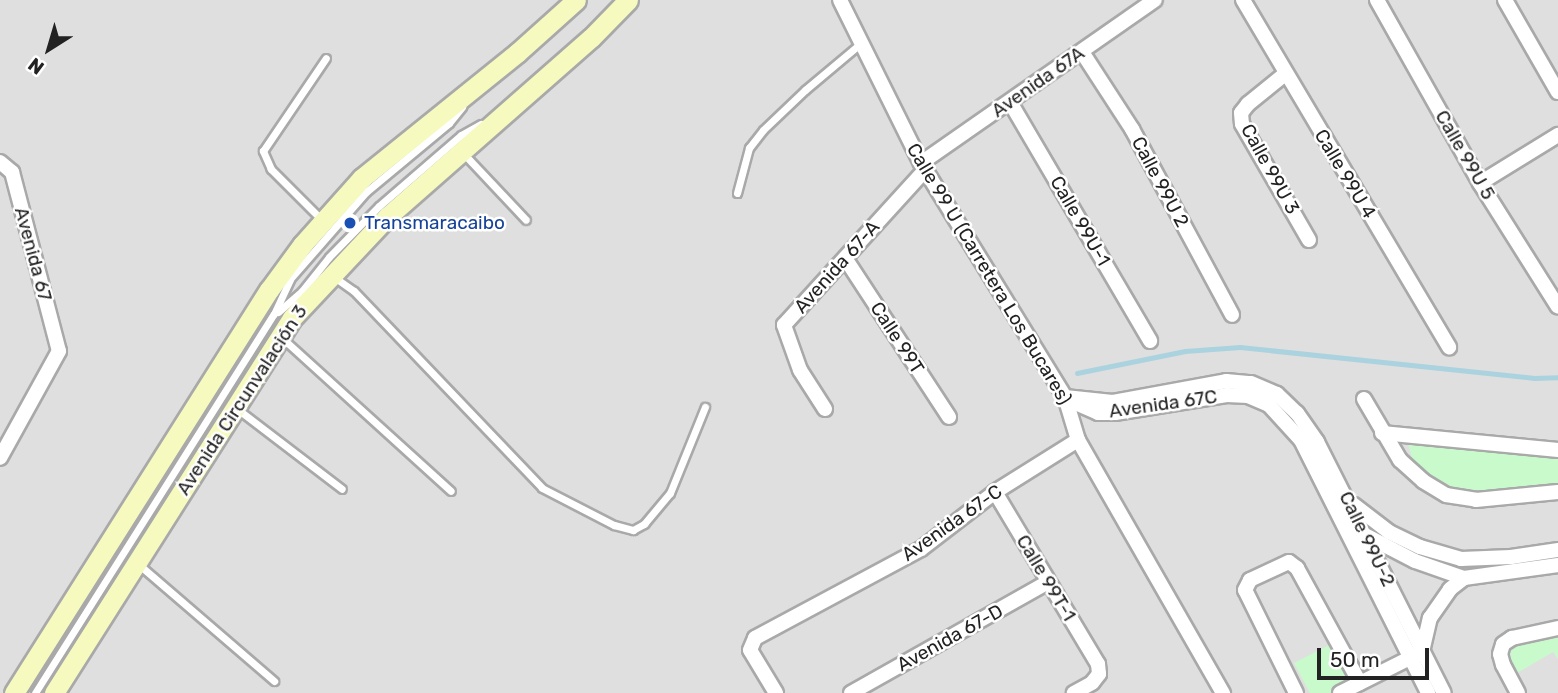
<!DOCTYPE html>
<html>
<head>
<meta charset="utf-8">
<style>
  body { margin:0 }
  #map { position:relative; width:1558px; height:693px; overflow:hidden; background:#f2efe9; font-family:Rubik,sans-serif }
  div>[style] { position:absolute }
  .residential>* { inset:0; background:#e0dfdf; transform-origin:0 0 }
  .park>* { inset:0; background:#c8facc }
  .stream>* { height:4.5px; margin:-2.25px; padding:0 2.25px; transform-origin:2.25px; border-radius:2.25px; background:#aad3df }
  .roads { filter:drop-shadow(2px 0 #a9a9a9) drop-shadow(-2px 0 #a9a9a9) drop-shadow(0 2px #a9a9a9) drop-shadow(0 -2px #a9a9a9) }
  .lane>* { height:7px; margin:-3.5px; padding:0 3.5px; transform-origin:3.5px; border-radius:3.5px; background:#fff }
  .street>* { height:14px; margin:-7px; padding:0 7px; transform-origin:7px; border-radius:7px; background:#fff }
  .secondary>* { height:19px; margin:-9.5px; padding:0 9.5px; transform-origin:9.5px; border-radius:9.5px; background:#f7fabf }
  .dots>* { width:19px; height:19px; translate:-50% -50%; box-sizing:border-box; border:4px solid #fff; border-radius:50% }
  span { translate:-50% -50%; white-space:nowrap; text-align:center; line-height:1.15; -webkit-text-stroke:5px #fff; paint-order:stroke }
  .street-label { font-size:19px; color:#222 }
  .transit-label { font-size:19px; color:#164399 }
  .left { translate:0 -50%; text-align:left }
  .north { position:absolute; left:14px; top:14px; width:70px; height:70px; -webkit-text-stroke:5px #fff; paint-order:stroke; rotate:217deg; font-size:19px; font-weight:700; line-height:28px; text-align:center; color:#222 }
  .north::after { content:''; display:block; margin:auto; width:24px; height:32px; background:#222; clip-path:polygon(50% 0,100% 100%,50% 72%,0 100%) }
  .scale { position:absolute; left:1317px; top:648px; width:112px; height:32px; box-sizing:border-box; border:4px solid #222; border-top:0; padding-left:9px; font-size:21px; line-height:24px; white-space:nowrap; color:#222; -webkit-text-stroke:5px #fff; paint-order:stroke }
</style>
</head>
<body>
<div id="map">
  <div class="residential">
    <div style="left:0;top:0;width:1558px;height:693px"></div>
  </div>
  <div class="park">
    <div style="clip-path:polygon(1408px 443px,1558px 458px,1558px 485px,1479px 493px,1446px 486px,1413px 462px)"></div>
    <div style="clip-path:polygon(1558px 636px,1558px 659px,1553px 652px,1517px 673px,1510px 660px,1512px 642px)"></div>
    <div style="clip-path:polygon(1331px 644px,1352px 682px,1331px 693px,1310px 693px,1294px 663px)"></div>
  </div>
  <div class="stream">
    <div style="left:1077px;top:373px;width:110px;rotate:-11.5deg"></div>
    <div style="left:1185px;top:351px;width:55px;rotate:-4.2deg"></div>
    <div style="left:1240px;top:347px;width:296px;rotate:6deg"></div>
    <div style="left:1534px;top:378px;width:24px;rotate:-2deg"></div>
  </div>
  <div class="roads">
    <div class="lane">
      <div style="left:462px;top:152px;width:93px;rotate:46.7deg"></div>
      <div style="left:737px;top:193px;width:47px;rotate:-75.1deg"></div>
      <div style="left:749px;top:148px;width:23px;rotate:-52deg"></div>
      <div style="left:763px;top:130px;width:58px;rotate:-43.6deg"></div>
      <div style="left:805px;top:90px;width:73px;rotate:-40deg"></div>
      <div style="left:323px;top:221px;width:74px;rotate:-135deg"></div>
      <div style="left:271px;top:169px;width:20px;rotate:-114deg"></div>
      <div style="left:263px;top:151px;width:112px;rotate:-55.9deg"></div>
      <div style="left:334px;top:277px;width:24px;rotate:35deg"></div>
      <div style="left:354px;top:291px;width:272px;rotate:46.3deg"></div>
      <div style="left:542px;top:488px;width:81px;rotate:27.2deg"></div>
      <div style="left:614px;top:525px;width:20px;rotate:15deg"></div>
      <div style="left:633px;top:530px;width:13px;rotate:-29deg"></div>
      <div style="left:644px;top:524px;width:40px;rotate:-50deg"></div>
      <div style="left:670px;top:493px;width:93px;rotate:-67.9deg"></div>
      <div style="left:278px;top:312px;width:32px;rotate:-41deg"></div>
      <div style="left:302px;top:291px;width:43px;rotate:-51.5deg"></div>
      <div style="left:329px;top:257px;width:71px;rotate:-45.6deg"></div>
      <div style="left:379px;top:206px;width:108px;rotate:-40.9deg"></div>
      <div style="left:461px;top:135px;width:23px;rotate:-29deg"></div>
      <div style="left:281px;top:337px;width:229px;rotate:42.2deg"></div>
      <div style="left:236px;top:408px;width:133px;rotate:37.4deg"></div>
      <div style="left:137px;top:563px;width:181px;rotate:40.7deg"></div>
      <div style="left:35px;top:693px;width:448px;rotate:-57.8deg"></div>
      <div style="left:274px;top:314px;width:38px;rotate:-65deg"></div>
      <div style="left:290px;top:279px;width:116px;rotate:-48.9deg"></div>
      <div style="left:366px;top:192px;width:108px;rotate:-39.7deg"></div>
      <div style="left:449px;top:123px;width:21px;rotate:-51deg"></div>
    </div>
    <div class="street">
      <div style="left:840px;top:0;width:182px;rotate:63.6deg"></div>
      <div style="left:921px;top:163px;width:275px;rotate:58.4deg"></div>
      <div style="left:1065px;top:397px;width:45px;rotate:73.2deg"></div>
      <div style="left:1078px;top:440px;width:292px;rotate:60.2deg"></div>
      <div style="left:1243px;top:0;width:404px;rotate:59.3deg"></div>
      <div style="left:1377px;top:0;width:210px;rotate:60.6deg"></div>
      <div style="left:1480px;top:183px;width:146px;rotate:57.8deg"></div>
      <div style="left:1505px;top:0;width:106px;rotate:60.1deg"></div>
      <div style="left:1082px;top:52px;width:92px;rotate:57deg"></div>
      <div style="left:1132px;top:129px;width:211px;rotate:61.7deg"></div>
      <div style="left:1285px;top:74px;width:48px;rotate:141deg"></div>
      <div style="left:1248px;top:104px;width:11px;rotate:128deg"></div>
      <div style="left:1241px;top:113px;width:11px;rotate:85deg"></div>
      <div style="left:1242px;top:124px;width:134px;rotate:60deg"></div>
      <div style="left:1010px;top:102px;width:277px;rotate:59.6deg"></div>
      <div style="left:0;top:162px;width:16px;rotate:40deg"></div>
      <div style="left:12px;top:172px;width:185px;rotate:75.3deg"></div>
      <div style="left:59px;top:351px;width:122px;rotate:118.9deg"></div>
      <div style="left:921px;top:163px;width:285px;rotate:-34.9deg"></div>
      <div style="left:1480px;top:183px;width:92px;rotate:-31.6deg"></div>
      <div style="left:845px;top:258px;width:190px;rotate:56.8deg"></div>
      <div style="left:1065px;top:397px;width:48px;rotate:5.9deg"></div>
      <div style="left:1113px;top:402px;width:115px;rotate:-10.5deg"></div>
      <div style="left:1226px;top:381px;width:25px;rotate:5deg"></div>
      <div style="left:1251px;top:383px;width:28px;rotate:23deg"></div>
      <div style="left:1277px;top:394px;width:28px;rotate:44deg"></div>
      <div style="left:1297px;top:413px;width:35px;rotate:55deg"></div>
      <div style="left:1317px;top:442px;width:281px;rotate:63.2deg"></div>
      <div style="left:1364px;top:399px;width:71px;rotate:59.5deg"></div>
      <div style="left:1400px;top:460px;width:31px;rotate:42deg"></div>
      <div style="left:1423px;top:481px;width:27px;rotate:31deg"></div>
      <div style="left:1446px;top:495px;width:30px;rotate:9deg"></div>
      <div style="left:1476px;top:500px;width:82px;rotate:-5.6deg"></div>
      <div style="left:1078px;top:404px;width:22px;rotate:24deg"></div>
      <div style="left:1098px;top:413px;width:17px"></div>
      <div style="left:1115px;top:413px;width:113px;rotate:-9.1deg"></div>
      <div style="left:1227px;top:395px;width:21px;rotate:3deg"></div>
      <div style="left:1248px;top:396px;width:23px;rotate:23deg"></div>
      <div style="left:1269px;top:405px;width:47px;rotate:47.6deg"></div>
      <div style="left:1301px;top:440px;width:283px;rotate:63.3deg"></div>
      <div style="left:825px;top:409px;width:46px;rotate:-122.7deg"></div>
      <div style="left:800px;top:370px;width:48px;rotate:-109.6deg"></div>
      <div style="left:784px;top:325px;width:210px;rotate:-47.7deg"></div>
      <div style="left:1382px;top:433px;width:177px;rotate:5.5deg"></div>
      <div style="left:995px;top:492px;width:200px;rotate:59.1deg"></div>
      <div style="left:1098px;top:664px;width:10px;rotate:84deg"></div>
      <div style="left:1099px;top:674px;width:11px;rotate:128deg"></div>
      <div style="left:1092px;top:683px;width:21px;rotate:151deg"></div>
      <div style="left:1354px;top:505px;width:44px;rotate:37.6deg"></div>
      <div style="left:1389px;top:532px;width:34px;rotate:26deg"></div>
      <div style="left:1420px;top:547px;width:43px;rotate:16.3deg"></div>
      <div style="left:1461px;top:559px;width:50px;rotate:-2.3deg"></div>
      <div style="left:1511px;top:557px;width:48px;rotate:-8.5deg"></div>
      <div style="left:1365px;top:535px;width:56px;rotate:27.5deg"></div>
      <div style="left:1415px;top:561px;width:52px;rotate:19.1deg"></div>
      <div style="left:1464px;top:578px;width:95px;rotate:-7.9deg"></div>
      <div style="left:776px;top:693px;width:50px;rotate:-121.2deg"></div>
      <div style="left:750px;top:650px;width:13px;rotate:-67deg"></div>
      <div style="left:755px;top:638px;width:188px;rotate:-28.2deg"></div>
      <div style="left:921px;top:549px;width:93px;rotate:-37.6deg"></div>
      <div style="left:995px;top:492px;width:98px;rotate:-32.1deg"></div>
      <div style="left:851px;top:693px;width:226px;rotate:-29.4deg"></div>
      <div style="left:1296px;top:693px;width:115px;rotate:-116.3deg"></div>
      <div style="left:1245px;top:590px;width:11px;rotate:-63deg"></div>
      <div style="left:1250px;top:580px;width:43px;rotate:-24.8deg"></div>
      <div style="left:1289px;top:562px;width:10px;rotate:37deg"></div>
      <div style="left:1297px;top:568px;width:131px;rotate:61.3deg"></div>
      <div style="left:1340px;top:693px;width:92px;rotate:-26.6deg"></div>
      <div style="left:1422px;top:652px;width:35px;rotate:-77deg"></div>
      <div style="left:1430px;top:618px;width:35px;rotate:-55deg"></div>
      <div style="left:1450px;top:589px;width:18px;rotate:-38deg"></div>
      <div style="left:1518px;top:693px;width:32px;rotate:-118deg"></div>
      <div style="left:1503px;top:665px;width:11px;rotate:-105deg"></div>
      <div style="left:1500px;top:654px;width:10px;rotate:-73deg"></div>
      <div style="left:1503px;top:644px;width:11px;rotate:-34deg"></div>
      <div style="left:1512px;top:638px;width:47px;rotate:-12.3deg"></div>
    </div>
    <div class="secondary">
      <div style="left:14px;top:693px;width:477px;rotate:-57.7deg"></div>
      <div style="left:269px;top:290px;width:56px;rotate:-53.7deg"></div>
      <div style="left:302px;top:245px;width:90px;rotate:-48.2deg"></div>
      <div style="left:362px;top:178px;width:199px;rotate:-38.9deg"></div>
      <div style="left:517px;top:53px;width:79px;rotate:-41.9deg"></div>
      <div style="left:54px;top:693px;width:444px;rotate:-57.6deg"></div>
      <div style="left:292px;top:318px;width:139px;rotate:-46.8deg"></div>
      <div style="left:387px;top:217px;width:271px;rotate:-41.3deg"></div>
      <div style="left:591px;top:38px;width:53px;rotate:-45.8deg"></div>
    </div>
  </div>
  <div class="dots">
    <div style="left:350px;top:223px;background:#1a4fb4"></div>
  </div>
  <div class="street-label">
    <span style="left:1038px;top:82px;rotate:-35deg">Avenida 67A</span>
    <span style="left:1465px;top:155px;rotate:60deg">Calle 99U 5</span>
    <span style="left:1270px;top:169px;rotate:61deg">Calle 99U 3</span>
    <span style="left:1345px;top:174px;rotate:59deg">Calle 99U 4</span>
    <span style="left:1160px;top:182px;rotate:62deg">Calle 99U 2</span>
    <span style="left:1080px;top:221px;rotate:60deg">Calle 99U-1</span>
    <span style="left:33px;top:254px;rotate:75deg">Avenida 67</span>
    <span style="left:837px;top:267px;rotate:-48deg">Avenida 67-A</span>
    <span style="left:989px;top:274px;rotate:59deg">Calle 99 U (Carretera Los Bucares)</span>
    <span style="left:897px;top:338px;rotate:57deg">Calle 99T</span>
    <span style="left:242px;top:400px;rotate:-57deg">Avenida Circunvalación 3</span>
    <span style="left:1163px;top:404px;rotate:-8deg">Avenida 67C</span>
    <span style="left:952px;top:523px;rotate:-35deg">Avenida 67-C</span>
    <span style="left:1367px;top:539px;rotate:64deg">Calle 99U-2</span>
    <span style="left:1046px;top:578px;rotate:59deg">Calle 99T-1</span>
    <span style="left:950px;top:638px;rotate:-29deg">Avenida 67-D</span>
  </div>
  <div class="transit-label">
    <span class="left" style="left:364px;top:223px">Transmaracaibo</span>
  </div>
  <div class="north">N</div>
  <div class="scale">50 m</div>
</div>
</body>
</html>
